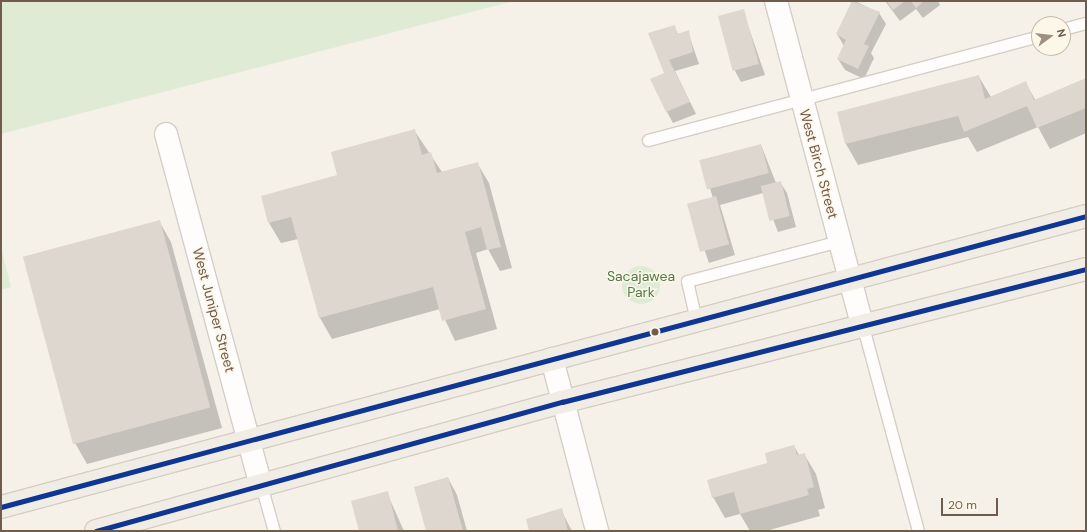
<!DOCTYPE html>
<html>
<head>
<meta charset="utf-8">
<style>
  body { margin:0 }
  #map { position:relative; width:1087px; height:532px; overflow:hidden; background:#f5f1e9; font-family:"DM Sans",sans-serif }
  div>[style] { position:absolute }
  .green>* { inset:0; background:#e0ebd5 }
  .round { border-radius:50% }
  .shadow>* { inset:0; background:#0003 }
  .building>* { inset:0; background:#ded7cf; transform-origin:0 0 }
  .roads { filter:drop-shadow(1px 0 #d4cec6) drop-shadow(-1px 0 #d4cec6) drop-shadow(0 1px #d4cec6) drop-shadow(0 -1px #d4cec6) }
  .lane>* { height:11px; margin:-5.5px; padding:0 5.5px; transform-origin:5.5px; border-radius:5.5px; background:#fefdfc }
  .street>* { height:22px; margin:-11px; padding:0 11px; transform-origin:11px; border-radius:11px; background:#fefdfc }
  .primary>* { height:22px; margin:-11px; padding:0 11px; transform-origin:11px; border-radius:11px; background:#f1ede5 }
  .bus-1>* { height:5px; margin:-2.5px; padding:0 2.5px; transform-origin:2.5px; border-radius:2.5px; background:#0e3692 }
  .dots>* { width:11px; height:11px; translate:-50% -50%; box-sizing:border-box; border:2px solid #fdf7ea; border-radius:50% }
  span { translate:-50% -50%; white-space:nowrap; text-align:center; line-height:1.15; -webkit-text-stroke:3px #fdf7ea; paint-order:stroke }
  .street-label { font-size:14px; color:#705c4c }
  .park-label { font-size:14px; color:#537a49 }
  .frame { position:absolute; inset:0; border:2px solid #705c4c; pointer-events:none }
  .north { position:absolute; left:1031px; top:16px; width:40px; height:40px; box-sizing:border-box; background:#fdf7ea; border:1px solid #c5b9ab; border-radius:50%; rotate:75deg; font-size:11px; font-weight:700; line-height:16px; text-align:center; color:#705c4c }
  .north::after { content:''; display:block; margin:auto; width:14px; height:18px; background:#9f9083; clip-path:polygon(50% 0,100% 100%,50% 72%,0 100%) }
  .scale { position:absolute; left:941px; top:498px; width:57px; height:18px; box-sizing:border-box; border:2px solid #705c4c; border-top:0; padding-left:5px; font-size:12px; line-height:14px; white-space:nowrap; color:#705c4c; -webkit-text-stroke:3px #fdf7ea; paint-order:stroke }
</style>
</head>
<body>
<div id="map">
  <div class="green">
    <div style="clip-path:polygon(1px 1px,514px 1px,1px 134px)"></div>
    <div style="clip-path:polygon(1px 247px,11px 287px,1px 290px)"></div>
    <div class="round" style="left:622px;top:266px;width:38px;height:38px"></div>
  </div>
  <div class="shadow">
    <div style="clip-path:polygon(855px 1px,879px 13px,886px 24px,871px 53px,874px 58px,864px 79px,845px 70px,838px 59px,844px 46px,837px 34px)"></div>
    <div style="clip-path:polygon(885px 1px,938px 1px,940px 5px,923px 18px,916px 9px,900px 21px)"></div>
    <div style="clip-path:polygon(743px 11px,765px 75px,741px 82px,735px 71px)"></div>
    <div style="clip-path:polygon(674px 27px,678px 34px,688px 32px,699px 64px,675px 71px,696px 114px,673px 123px,667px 112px,665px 74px)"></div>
    <div style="clip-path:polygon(979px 77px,991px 97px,1025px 82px,1036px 101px,1086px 79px,1086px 133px,1050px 149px,1038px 127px,977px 152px,968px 137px,858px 165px,846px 144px,838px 113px)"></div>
    <div style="clip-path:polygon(414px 130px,442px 172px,477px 163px,489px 183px,512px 268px,500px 271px,488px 249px,476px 253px,497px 329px,455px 341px,440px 309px,332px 339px,320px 318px,298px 239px,281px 243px,269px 223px)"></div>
    <div style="clip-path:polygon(761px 145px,776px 183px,780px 182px,787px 193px,796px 227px,778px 232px,763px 193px,720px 205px,735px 255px,709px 263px,689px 205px,713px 198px,701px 160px)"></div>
    <div style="clip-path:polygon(159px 221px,171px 242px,222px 428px,87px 464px,75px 443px)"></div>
    <div style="clip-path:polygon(794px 446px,799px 455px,804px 454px,816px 474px,825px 508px,818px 510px,820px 516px,766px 531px,750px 531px,740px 514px,725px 518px,713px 497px)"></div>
    <div style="clip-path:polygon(448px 478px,457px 495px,467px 531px,427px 531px)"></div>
    <div style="clip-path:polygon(387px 493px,404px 531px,360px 531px)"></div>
    <div style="clip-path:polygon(561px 510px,572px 531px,530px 531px)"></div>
  </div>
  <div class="building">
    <div style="clip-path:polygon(852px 1px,880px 12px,864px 44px,869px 46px,858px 69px,837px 59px,846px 40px,836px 34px)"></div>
    <div style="clip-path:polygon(886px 1px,905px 1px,893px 10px)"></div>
    <div style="clip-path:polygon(911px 1px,924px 1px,916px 8px)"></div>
    <div style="left:744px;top:9px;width:57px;height:27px;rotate:75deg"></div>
    <div style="clip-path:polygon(675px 25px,677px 34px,689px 30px,693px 52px,669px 60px,690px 102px,666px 112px,650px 79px,664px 73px,648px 33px)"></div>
    <div style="clip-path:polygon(979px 75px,985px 99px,1026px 81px,1034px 100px,1086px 78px,1086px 108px,1037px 128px,1027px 106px,964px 132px,958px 116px,845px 144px,837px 112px)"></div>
    <div style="clip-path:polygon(415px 129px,422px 155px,431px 152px,437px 173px,478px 162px,501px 247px,487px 250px,481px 227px,465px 232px,486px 309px,442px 321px,433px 287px,319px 318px,291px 217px,268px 223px,261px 196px,337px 175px,331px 152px)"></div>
    <div style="left:761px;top:144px;width:30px;height:64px;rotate:75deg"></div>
    <div style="left:781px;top:181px;width:36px;height:21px;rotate:76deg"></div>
    <div style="left:716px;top:196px;width:50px;height:30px;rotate:75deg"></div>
    <div style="left:160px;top:220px;width:194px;height:142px;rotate:75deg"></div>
    <div style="clip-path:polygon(794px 445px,797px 455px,805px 453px,814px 487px,807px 489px,809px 495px,740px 514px,734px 492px,712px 498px,707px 480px,767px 463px,765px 453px)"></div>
    <div style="clip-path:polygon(448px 477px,463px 531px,426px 531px,414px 487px)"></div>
    <div style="clip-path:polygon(388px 491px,398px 531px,359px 531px,351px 501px)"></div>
    <div style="clip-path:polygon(562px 508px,568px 531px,529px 531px,526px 519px)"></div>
  </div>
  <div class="roads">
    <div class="lane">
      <div style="left:1063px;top:29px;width:24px;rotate:-15deg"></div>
      <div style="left:648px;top:140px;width:405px;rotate:-14.9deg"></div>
      <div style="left:696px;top:320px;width:40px;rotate:-103deg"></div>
      <div style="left:687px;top:281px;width:158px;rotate:-14.7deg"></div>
      <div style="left:863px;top:327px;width:211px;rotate:74.9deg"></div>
      <div style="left:261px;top:485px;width:48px;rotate:74.2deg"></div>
    </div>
    <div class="street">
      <div style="left:776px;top:1px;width:337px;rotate:75.1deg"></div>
      <div style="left:166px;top:134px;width:364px;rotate:74.9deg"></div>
      <div style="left:552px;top:359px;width:178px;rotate:75.3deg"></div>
    </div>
    <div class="primary">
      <div style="left:1px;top:507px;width:1123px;rotate:-15.01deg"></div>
      <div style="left:96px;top:531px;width:484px;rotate:-15.5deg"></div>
      <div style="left:562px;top:402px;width:541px;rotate:-14.24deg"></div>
    </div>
  </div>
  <div class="bus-1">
    <div style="left:1px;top:507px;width:1123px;rotate:-15.01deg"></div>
    <div style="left:96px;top:531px;width:484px;rotate:-15.5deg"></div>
    <div style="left:562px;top:402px;width:541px;rotate:-14.24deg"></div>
  </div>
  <div class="dots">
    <div style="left:655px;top:332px;background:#705c4c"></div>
  </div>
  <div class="street-label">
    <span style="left:819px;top:164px;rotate:75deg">West Birch Street</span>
    <span style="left:214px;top:310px;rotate:75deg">West Juniper Street</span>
  </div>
  <div class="park-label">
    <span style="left:641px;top:284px">Sacajawea<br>Park</span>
  </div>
  <div class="frame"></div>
  <div class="north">N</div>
  <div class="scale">20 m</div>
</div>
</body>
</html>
